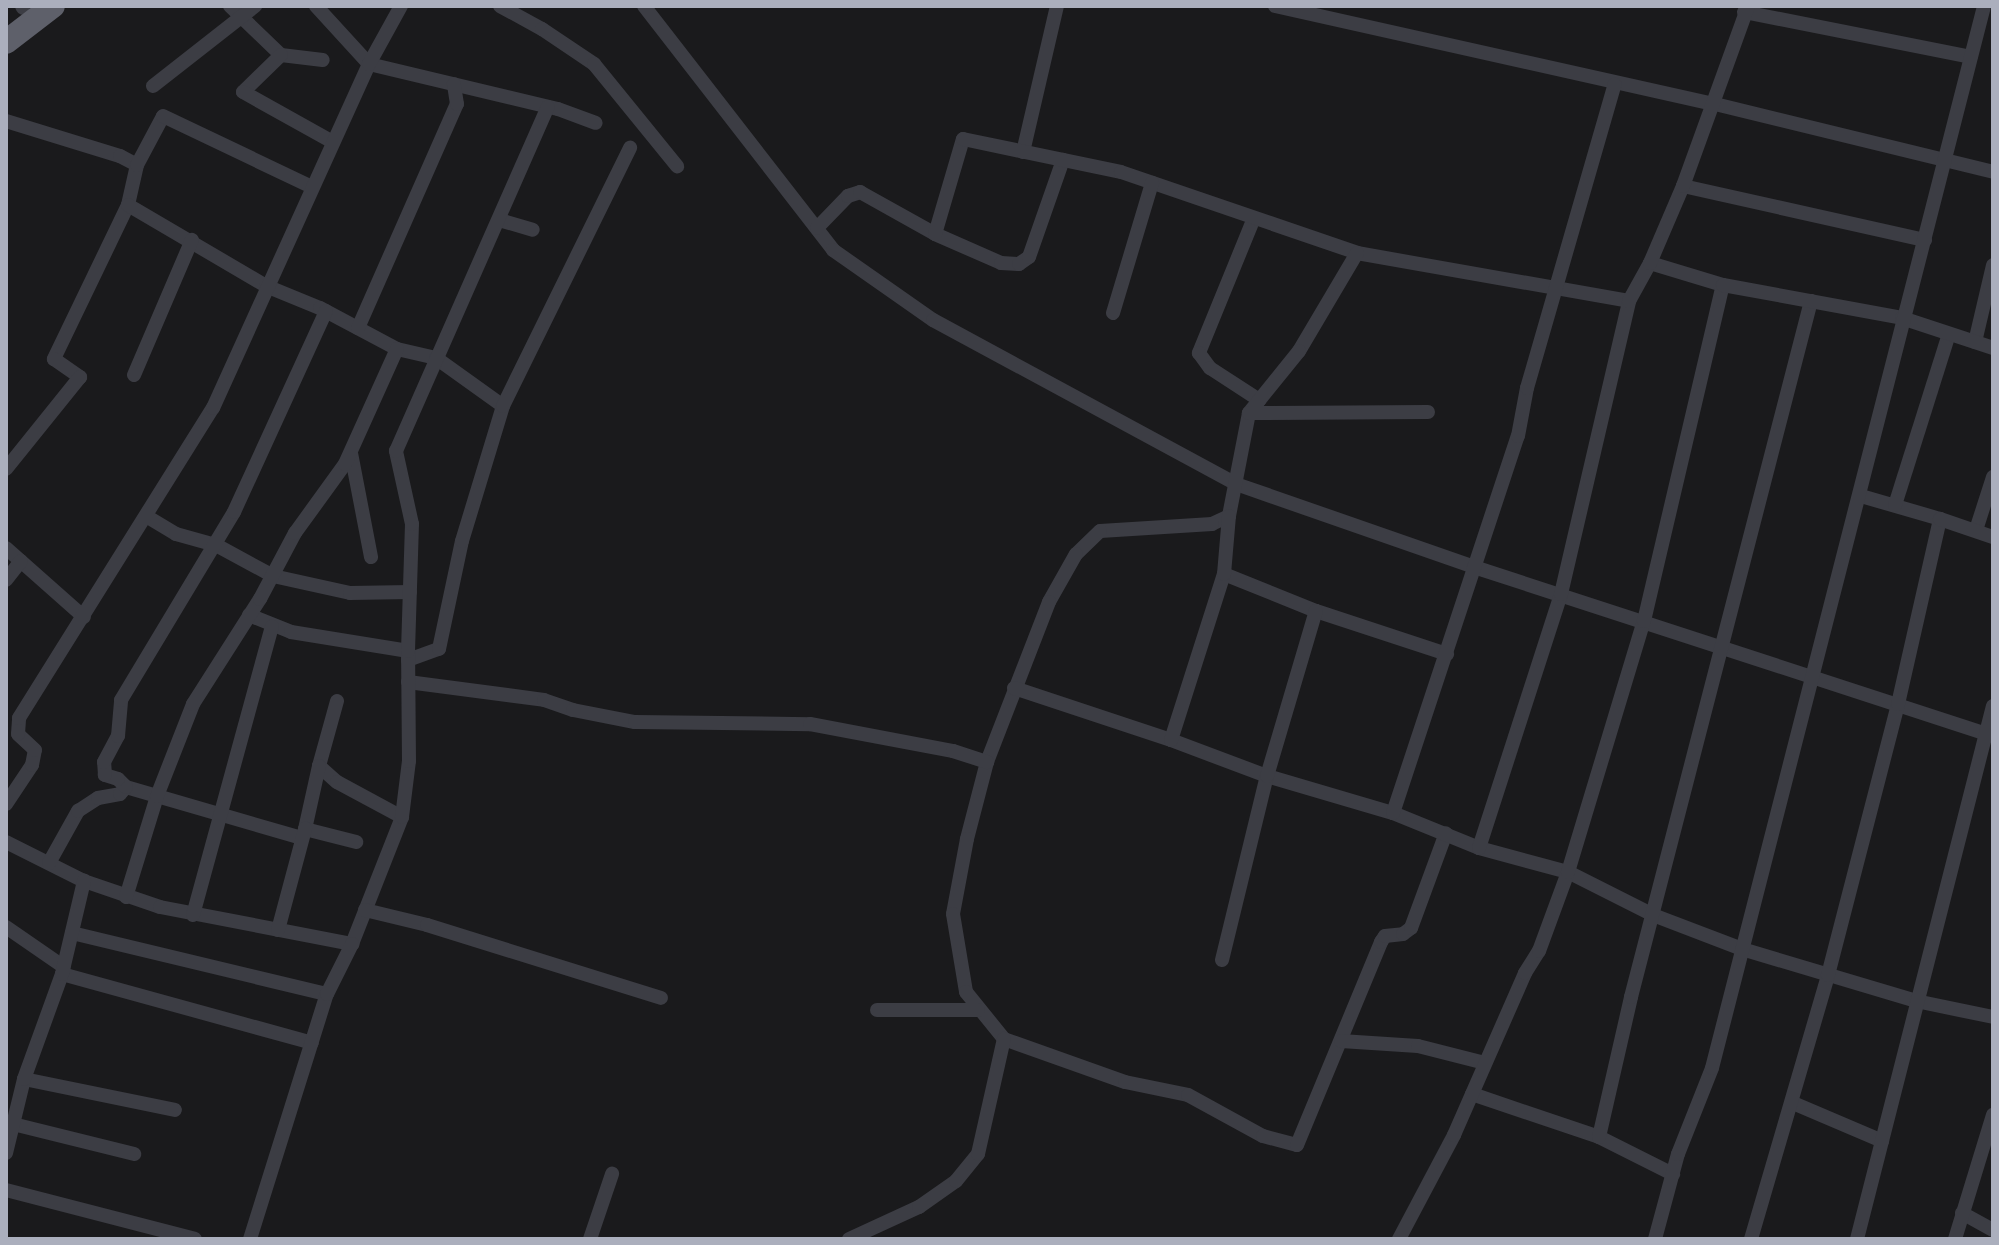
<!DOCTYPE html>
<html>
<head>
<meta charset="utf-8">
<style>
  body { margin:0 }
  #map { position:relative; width:1999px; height:1245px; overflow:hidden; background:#1a1a1c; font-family:"Roboto Condensed",sans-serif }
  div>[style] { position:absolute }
  .minor>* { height:14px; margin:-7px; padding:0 7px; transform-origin:7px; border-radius:7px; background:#3c3d44 }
  .trunk>* { height:24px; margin:-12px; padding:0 12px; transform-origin:12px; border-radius:12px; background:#5e606a }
  span { translate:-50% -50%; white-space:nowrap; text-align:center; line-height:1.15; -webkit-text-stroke:6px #151518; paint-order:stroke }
  .frame { position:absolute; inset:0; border:8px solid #abafbd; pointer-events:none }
</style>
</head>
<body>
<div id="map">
  <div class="minor">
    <div style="left:22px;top:6px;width:2px;rotate:63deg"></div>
    <div style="left:230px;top:6px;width:71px;rotate:43.9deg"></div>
    <div style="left:281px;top:55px;width:42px;rotate:6.8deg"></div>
    <div style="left:316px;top:6px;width:79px;rotate:47.6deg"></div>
    <div style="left:369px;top:64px;width:194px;rotate:13.4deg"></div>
    <div style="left:558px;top:109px;width:40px;rotate:20.2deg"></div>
    <div style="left:500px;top:6px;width:48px;rotate:28.7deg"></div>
    <div style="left:542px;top:29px;width:63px;rotate:33.9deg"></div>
    <div style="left:594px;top:64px;width:132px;rotate:50.9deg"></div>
    <div style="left:644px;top:6px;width:309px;rotate:52.2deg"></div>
    <div style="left:833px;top:250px;width:122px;rotate:35deg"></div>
    <div style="left:933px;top:320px;width:345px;rotate:28.4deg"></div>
    <div style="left:1236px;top:484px;width:252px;rotate:19.2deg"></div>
    <div style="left:1474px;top:567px;width:546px;rotate:18.04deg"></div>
    <div style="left:1275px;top:6px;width:451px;rotate:12.6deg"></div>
    <div style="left:1715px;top:104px;width:286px;rotate:13.7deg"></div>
    <div style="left:1744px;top:12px;width:231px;rotate:11.2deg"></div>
    <div style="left:281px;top:55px;width:53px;rotate:135.8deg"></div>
    <div style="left:243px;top:92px;width:103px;rotate:29.1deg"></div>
    <div style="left:153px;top:86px;width:130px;rotate:-38.1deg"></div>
    <div style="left:6px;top:121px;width:119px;rotate:17.1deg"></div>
    <div style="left:120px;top:156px;width:19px;rotate:28deg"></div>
    <div style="left:137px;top:165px;width:41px;rotate:102.7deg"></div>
    <div style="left:128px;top:205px;width:171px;rotate:115.7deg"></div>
    <div style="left:54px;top:359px;width:32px;rotate:35deg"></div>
    <div style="left:80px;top:377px;width:118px;rotate:128.8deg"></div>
    <div style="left:1023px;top:152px;width:150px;rotate:-76.9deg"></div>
    <div style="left:137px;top:165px;width:55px;rotate:-62deg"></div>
    <div style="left:163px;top:116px;width:165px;rotate:25.5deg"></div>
    <div style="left:1683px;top:186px;width:248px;rotate:12.6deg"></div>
    <div style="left:128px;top:205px;width:160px;rotate:30.4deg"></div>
    <div style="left:266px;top:286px;width:58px;rotate:22.2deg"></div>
    <div style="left:320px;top:308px;width:87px;rotate:28deg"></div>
    <div style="left:397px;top:349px;width:40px;rotate:13deg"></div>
    <div style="left:436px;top:358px;width:82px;rotate:35.6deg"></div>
    <div style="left:1254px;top:218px;width:146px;rotate:112.2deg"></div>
    <div style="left:1199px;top:353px;width:19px;rotate:54deg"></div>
    <div style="left:1210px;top:368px;width:59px;rotate:33.1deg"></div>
    <div style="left:499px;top:220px;width:35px;rotate:16deg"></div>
    <div style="left:817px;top:228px;width:45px;rotate:-45.9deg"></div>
    <div style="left:848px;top:196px;width:13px;rotate:-18deg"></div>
    <div style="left:860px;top:192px;width:86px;rotate:29.2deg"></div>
    <div style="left:935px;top:234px;width:72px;rotate:23.7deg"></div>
    <div style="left:1001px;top:263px;width:18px;rotate:3deg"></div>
    <div style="left:1019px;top:264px;width:12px;rotate:-35deg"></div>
    <div style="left:1029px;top:257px;width:103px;rotate:-70.7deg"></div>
    <div style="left:935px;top:234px;width:99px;rotate:-73.6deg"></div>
    <div style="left:963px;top:139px;width:161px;rotate:11.8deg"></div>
    <div style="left:1121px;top:172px;width:250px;rotate:18.9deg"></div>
    <div style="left:1357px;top:253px;width:276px;rotate:10deg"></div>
    <div style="left:1357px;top:253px;width:114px;rotate:120.6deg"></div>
    <div style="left:1299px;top:351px;width:80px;rotate:128.9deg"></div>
    <div style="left:1249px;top:413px;width:105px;rotate:101deg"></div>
    <div style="left:1229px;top:516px;width:19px;rotate:155deg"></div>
    <div style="left:1212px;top:524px;width:112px;rotate:176.4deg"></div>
    <div style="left:1100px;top:531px;width:33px;rotate:136deg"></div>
    <div style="left:1076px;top:554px;width:55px;rotate:119.4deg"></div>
    <div style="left:1049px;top:602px;width:172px;rotate:111.2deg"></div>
    <div style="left:987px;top:762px;width:80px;rotate:104.6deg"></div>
    <div style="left:967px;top:839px;width:76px;rotate:100.6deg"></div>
    <div style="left:953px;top:914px;width:79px;rotate:80.5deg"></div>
    <div style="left:966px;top:992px;width:60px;rotate:51deg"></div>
    <div style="left:1004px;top:1039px;width:128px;rotate:19.6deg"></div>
    <div style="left:1125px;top:1082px;width:64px;rotate:11.7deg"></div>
    <div style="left:1188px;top:1095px;width:85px;rotate:28.7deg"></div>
    <div style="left:1263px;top:1136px;width:35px;rotate:15deg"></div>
    <div style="left:1297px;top:1145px;width:220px;rotate:-67.5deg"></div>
    <div style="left:1381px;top:942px;width:7px;rotate:-56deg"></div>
    <div style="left:1385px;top:936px;width:18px;rotate:-6deg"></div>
    <div style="left:1403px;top:934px;width:10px;rotate:-37deg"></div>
    <div style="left:1411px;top:928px;width:101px;rotate:-69.8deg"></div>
    <div style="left:1650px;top:263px;width:76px;rotate:16.8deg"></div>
    <div style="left:1113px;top:313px;width:136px;rotate:-73.3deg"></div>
    <div style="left:358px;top:328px;width:245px;rotate:-66.2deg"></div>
    <div style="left:457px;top:104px;width:20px;rotate:-99deg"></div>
    <div style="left:1975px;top:342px;width:79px;rotate:-76.8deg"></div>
    <div style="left:134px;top:375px;width:147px;rotate:-66.8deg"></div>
    <div style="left:1249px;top:413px;width:179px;rotate:-0.3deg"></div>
    <div style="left:351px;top:453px;width:106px;rotate:79.1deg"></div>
    <div style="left:1861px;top:496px;width:82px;rotate:16.2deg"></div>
    <div style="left:1895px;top:505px;width:179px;rotate:-72.5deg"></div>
    <div style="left:146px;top:516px;width:35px;rotate:31deg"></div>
    <div style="left:176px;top:534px;width:41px;rotate:15.4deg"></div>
    <div style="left:216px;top:545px;width:65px;rotate:28.5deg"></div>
    <div style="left:273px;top:576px;width:79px;rotate:12.4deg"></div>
    <div style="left:350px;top:593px;width:60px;rotate:-1deg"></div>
    <div style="left:1976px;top:530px;width:56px;rotate:-72.2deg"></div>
    <div style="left:6px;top:548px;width:104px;rotate:41.5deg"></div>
    <div style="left:1224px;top:574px;width:99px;rotate:21.9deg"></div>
    <div style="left:1316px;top:611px;width:138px;rotate:18.2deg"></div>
    <div style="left:6px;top:580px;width:24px;rotate:-52deg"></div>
    <div style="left:249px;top:615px;width:45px;rotate:22deg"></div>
    <div style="left:291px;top:632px;width:119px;rotate:9.2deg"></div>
    <div style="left:408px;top:660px;width:33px;rotate:-20deg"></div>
    <div style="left:439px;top:649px;width:110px;rotate:-78deg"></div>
    <div style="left:462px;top:541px;width:141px;rotate:-73.1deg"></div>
    <div style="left:503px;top:406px;width:288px;rotate:-63.8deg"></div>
    <div style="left:408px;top:682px;width:137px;rotate:7.5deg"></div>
    <div style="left:544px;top:700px;width:31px;rotate:19deg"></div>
    <div style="left:573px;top:710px;width:63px;rotate:11deg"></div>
    <div style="left:635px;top:722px;width:175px;rotate:0.7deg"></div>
    <div style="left:810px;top:724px;width:146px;rotate:10.7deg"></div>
    <div style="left:953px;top:751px;width:36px;rotate:18deg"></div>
    <div style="left:1014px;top:688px;width:165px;rotate:18.3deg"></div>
    <div style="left:1171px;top:740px;width:103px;rotate:20.6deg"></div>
    <div style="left:1267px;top:776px;width:131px;rotate:16.4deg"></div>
    <div style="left:1393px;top:813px;width:93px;rotate:22.1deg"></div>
    <div style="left:1479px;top:848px;width:92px;rotate:15.1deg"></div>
    <div style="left:1568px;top:872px;width:95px;rotate:26.8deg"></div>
    <div style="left:1653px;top:915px;width:95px;rotate:20.9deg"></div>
    <div style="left:1742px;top:949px;width:182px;rotate:16.6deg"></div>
    <div style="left:1916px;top:1001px;width:79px;rotate:11.7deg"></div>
    <div style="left:337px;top:701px;width:67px;rotate:105.5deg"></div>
    <div style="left:319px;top:766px;width:24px;rotate:42deg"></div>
    <div style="left:337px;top:782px;width:74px;rotate:28.3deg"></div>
    <div style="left:1171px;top:740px;width:174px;rotate:-72.3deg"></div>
    <div style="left:1224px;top:574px;width:58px;rotate:-85.1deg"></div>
    <div style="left:319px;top:766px;width:65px;rotate:102.5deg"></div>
    <div style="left:305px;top:829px;width:53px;rotate:14.3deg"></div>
    <div style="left:126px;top:787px;width:183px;rotate:16.2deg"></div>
    <div style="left:6px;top:804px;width:47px;rotate:-56.3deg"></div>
    <div style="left:32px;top:765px;width:15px;rotate:-79deg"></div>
    <div style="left:35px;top:750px;width:23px;rotate:-137deg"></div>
    <div style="left:18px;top:734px;width:16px;rotate:-86deg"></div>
    <div style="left:19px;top:718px;width:366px;rotate:-58deg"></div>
    <div style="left:213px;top:408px;width:378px;rotate:-65.6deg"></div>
    <div style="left:369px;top:64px;width:66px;rotate:-61.1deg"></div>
    <div style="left:1393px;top:813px;width:397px;rotate:-71.7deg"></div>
    <div style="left:1518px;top:436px;width:49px;rotate:-79.4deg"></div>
    <div style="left:1527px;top:388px;width:316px;rotate:-73.9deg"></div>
    <div style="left:6px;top:842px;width:87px;rotate:26.6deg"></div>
    <div style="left:84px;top:881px;width:80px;rotate:18.9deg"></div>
    <div style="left:160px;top:907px;width:196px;rotate:10.9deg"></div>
    <div style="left:352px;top:944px;width:136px;rotate:-68.5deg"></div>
    <div style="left:402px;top:817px;width:56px;rotate:-82.9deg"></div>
    <div style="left:409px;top:761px;width:110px;rotate:-90.5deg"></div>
    <div style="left:408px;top:651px;width:127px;rotate:-88.2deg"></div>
    <div style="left:412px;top:524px;width:75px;rotate:-102.4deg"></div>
    <div style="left:396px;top:451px;width:376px;rotate:-66.2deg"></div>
    <div style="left:1479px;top:848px;width:267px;rotate:-72.1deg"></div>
    <div style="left:1561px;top:594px;width:301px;rotate:-76.9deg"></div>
    <div style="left:1629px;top:301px;width:43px;rotate:-61.1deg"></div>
    <div style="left:1650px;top:263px;width:84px;rotate:-66.8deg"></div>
    <div style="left:1683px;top:186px;width:191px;rotate:-70.1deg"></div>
    <div style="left:49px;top:863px;width:60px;rotate:-60.9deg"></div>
    <div style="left:78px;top:811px;width:24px;rotate:-33deg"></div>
    <div style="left:98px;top:798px;width:22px;rotate:-10deg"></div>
    <div style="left:120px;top:794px;width:9px;rotate:-49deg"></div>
    <div style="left:126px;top:787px;width:11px;rotate:-135deg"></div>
    <div style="left:118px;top:779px;width:14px;rotate:-163deg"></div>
    <div style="left:105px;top:775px;width:13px;rotate:-94deg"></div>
    <div style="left:104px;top:762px;width:30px;rotate:-62deg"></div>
    <div style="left:118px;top:736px;width:36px;rotate:-85deg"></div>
    <div style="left:121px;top:700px;width:219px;rotate:-59deg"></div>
    <div style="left:234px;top:512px;width:221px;rotate:-65.4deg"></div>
    <div style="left:126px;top:897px;width:106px;rotate:-72.9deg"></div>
    <div style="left:157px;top:796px;width:99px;rotate:-68.6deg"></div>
    <div style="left:193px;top:704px;width:125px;rotate:-57.5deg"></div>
    <div style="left:260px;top:599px;width:75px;rotate:-62.1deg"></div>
    <div style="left:295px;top:533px;width:85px;rotate:-54.1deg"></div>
    <div style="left:345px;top:464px;width:126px;rotate:-65.7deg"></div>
    <div style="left:365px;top:910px;width:64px;rotate:13.6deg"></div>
    <div style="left:427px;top:925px;width:245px;rotate:17.3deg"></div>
    <div style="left:193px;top:915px;width:299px;rotate:-74.7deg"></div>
    <div style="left:6px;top:927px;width:70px;rotate:34.6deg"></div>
    <div style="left:278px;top:930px;width:105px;rotate:-75deg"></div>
    <div style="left:72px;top:933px;width:262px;rotate:13.5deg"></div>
    <div style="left:1222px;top:960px;width:189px;rotate:-76.3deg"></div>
    <div style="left:1267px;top:776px;width:172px;rotate:-73.5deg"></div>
    <div style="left:62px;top:974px;width:259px;rotate:15.4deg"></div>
    <div style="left:877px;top:1010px;width:101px"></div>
    <div style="left:1341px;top:1041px;width:77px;rotate:3.7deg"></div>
    <div style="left:1418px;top:1046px;width:69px;rotate:14.2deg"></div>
    <div style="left:24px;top:1079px;width:154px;rotate:11.6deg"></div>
    <div style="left:1472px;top:1094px;width:134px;rotate:18.7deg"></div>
    <div style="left:1599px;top:1137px;width:83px;rotate:26.6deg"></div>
    <div style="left:1793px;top:1103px;width:97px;rotate:23.1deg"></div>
    <div style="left:13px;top:1124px;width:125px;rotate:13.9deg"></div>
    <div style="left:1599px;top:1137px;width:144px;rotate:-77.1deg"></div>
    <div style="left:1631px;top:997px;width:719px;rotate:-75.5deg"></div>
    <div style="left:6px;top:1153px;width:76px;rotate:-76.3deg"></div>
    <div style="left:24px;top:1079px;width:112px;rotate:-70.1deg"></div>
    <div style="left:62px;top:974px;width:96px;rotate:-76.7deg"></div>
    <div style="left:6px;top:1190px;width:195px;rotate:14.5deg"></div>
    <div style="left:1962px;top:1213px;width:35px;rotate:29deg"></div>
    <div style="left:250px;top:1239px;width:257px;rotate:-72.6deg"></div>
    <div style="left:327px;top:994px;width:56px;rotate:-63.4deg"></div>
    <div style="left:590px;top:1239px;width:69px;rotate:-71.3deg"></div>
    <div style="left:849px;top:1239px;width:77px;rotate:-24.6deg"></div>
    <div style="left:919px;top:1207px;width:45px;rotate:-35.1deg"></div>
    <div style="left:956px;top:1181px;width:35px;rotate:-51deg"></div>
    <div style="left:978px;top:1154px;width:118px;rotate:-77.3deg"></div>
    <div style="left:1399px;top:1239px;width:118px;rotate:-62.1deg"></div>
    <div style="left:1454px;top:1135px;width:177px;rotate:-66.3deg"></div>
    <div style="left:1525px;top:973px;width:26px;rotate:-58deg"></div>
    <div style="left:1539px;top:951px;width:84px;rotate:-69.8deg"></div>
    <div style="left:1568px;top:872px;width:262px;rotate:-73.2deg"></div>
    <div style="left:1644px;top:621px;width:345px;rotate:-76.8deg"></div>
    <div style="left:1723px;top:285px;width:182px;rotate:10.4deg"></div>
    <div style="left:1902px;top:318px;width:96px;rotate:18.2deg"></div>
    <div style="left:1655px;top:1239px;width:88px;rotate:-74.9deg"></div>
    <div style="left:1678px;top:1154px;width:92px;rotate:-68.4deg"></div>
    <div style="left:1712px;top:1068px;width:1096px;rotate:-75.63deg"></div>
    <div style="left:1751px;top:1239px;width:275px;rotate:-73.7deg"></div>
    <div style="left:1828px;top:975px;width:280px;rotate:-75.5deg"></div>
    <div style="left:1898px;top:704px;width:190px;rotate:-77.2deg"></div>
    <div style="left:1940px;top:519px;width:56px;rotate:18.8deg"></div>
    <div style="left:1857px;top:1239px;width:550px;rotate:-75.69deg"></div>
    <div style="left:1955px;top:1239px;width:130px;rotate:-73deg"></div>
  </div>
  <div class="trunk">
    <div style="left:6px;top:42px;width:59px;rotate:-37.5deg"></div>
  </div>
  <div class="frame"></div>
</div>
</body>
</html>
